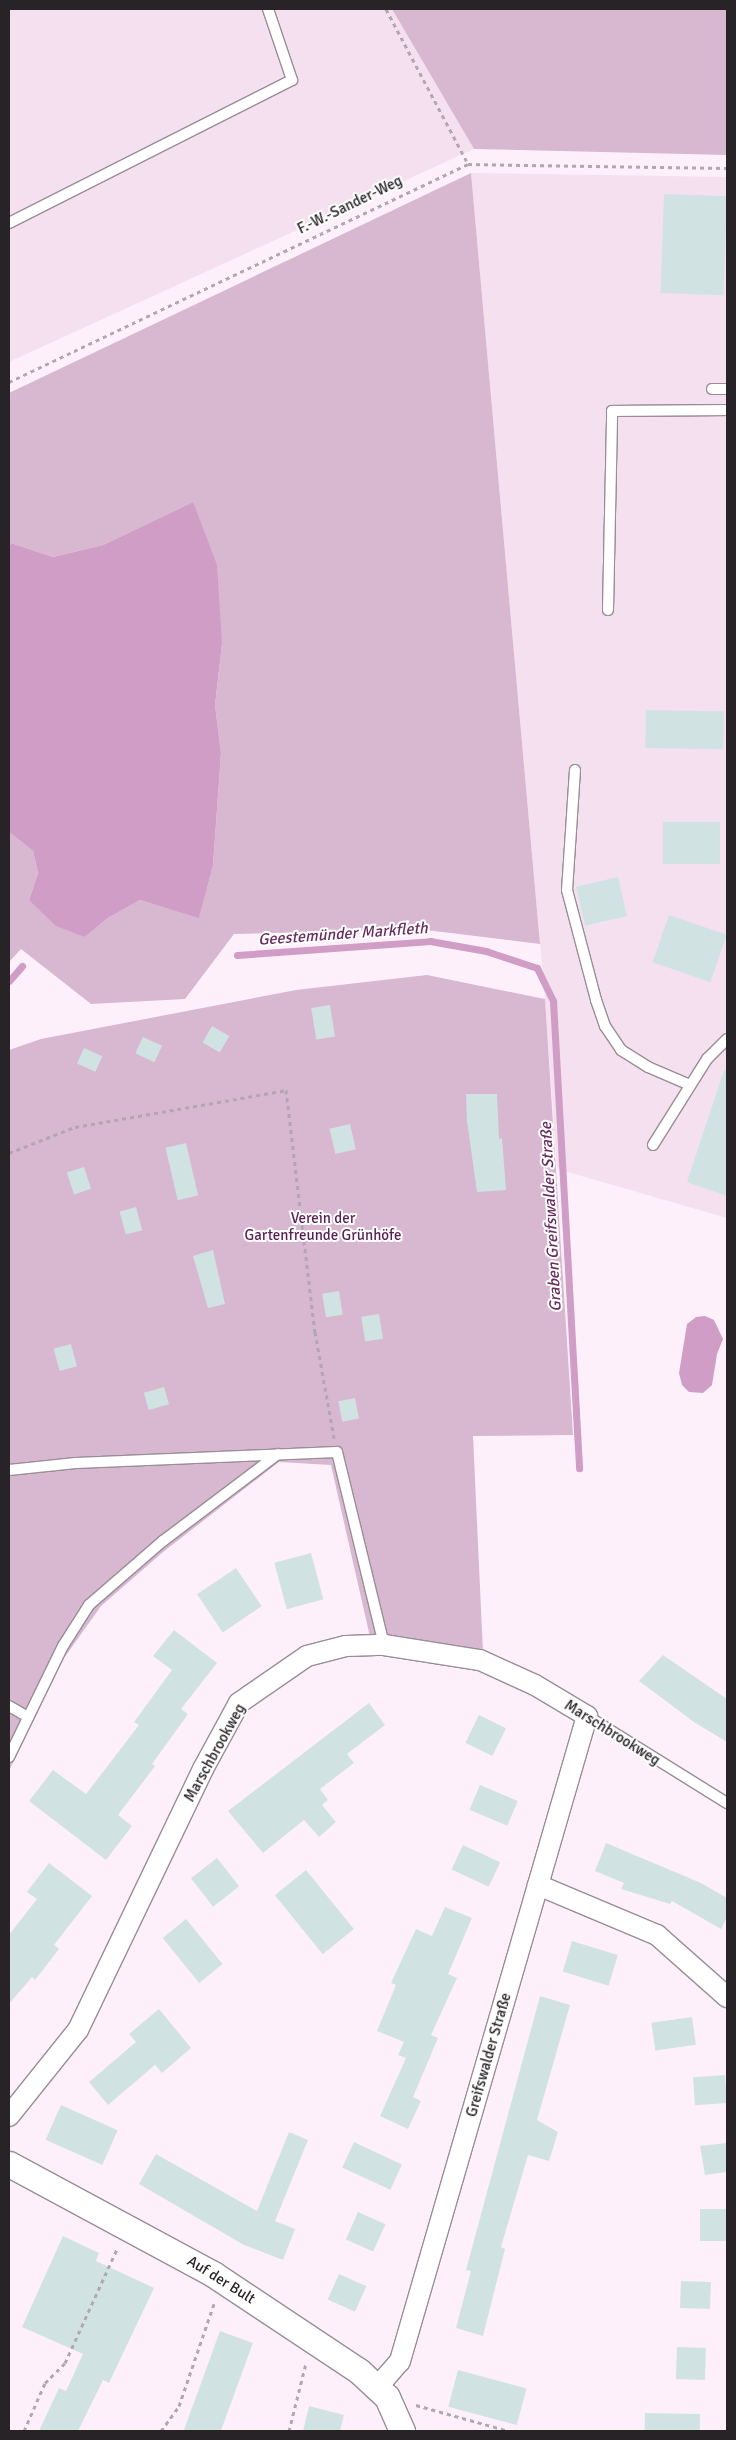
<!DOCTYPE html>
<html>
<head>
<meta charset="utf-8">
<style>
  body { margin:0 }
  #map { position:relative; width:736px; height:2440px; overflow:hidden; background:#fef0fb; font-family:Signika,sans-serif }
  div>[style] { position:absolute }
  .built>* { inset:0; background:#f4e0ef }
  .green>* { inset:0; background:#d8b7d1 }
  .water>* { inset:0; background:#cf9dc5 }
  .stream>* { height:7px; margin:-3.5px; padding:0 3.5px; transform-origin:3.5px; border-radius:3.5px; background:#cf9dc5 }
  .building>* { inset:0; background:#d0e3e2; transform-origin:0 0 }
  .path>* { height:3px; margin-top:-1.5px; transform-origin:0; background:repeating-linear-gradient(90deg,#b2a7b0 0 4px,transparent 0 8px) }
  .roads { filter:drop-shadow(1px 0 #998d96) drop-shadow(-1px 0 #998d96) drop-shadow(0 1px #998d96) drop-shadow(0 -1px #998d96) }
  .service>* { height:10px; margin:-5px; padding:0 5px; transform-origin:5px; border-radius:5px; background:#fff }
  .minor>* { height:20px; margin:-10px; padding:0 10px; transform-origin:10px; border-radius:10px; background:#fff }
  .tertiary>* { height:25px; margin:-12.5px; padding:0 12.5px; transform-origin:12.5px; border-radius:12.5px; background:#fff }
  span { translate:-50% -50%; white-space:nowrap; text-align:center; line-height:1.15; -webkit-text-stroke:4px #fff; paint-order:stroke }
  .street-label { font-size:15px; color:#282327 }
  .park-label { font-size:15px; color:#5a1f52 }
  .water-label { font-size:16px; color:#692d60; font-style:italic }
  .frame { position:absolute; inset:0; border:10px solid #282327; pointer-events:none }
</style>
</head>
<body>
<div id="map">
  <div class="built">
    <div style="clip-path:polygon(9px 9px,392px 9px,474px 149px,9px 362px)"></div>
    <div style="clip-path:polygon(471px 173px,727px 177px,727px 1218px,557px 1169px,545px 999px)"></div>
  </div>
  <div class="green">
    <div style="clip-path:polygon(392px 9px,727px 9px,727px 155px,474px 149px)"></div>
    <div style="clip-path:polygon(471px 173px,540px 944px,418px 929px,234px 934px,185px 999px,91px 1004px,21px 949px,9px 962px,9px 832px,33px 851px,38px 873px,29px 900px,85px 937px,108px 918px,140px 900px,199px 917px,213px 866px,221px 753px,215px 705px,222px 644px,193px 502px,103px 545px,53px 557px,11px 543px,9px 548px,9px 393px)"></div>
    <div style="clip-path:polygon(427px 975px,545px 999px,573px 1435px,473px 1436px,483px 1652px,370px 1637px,331px 1465px,279px 1462px,163px 1552px,101px 1606px,64px 1658px,9px 1771px,9px 1050px,41px 1039px,296px 990px)"></div>
  </div>
  <div class="water">
    <div style="clip-path:polygon(193px 502px,217px 565px,222px 644px,215px 705px,221px 753px,213px 866px,199px 918px,140px 900px,108px 918px,85px 937px,56px 926px,29px 900px,38px 873px,33px 851px,9px 832px,9px 548px,11px 543px,53px 557px,103px 545px)"></div>
    <div style="clip-path:polygon(705px 1316px,714px 1320px,723px 1339px,717px 1354px,712px 1385px,703px 1393px,689px 1392px,682px 1385px,679px 1373px,687px 1324px,696px 1317px)"></div>
  </div>
  <div class="stream">
    <div style="left:237px;top:955px;width:194px;rotate:-4.1deg"></div>
    <div style="left:430px;top:941px;width:57px;rotate:10.1deg"></div>
    <div style="left:486px;top:951px;width:54px;rotate:18.4deg"></div>
    <div style="left:537px;top:968px;width:37px;rotate:64deg"></div>
    <div style="left:553px;top:1001px;width:468px;rotate:86.8deg"></div>
    <div style="left:9px;top:981px;width:20px;rotate:-49deg"></div>
  </div>
  <div class="building">
    <div style="left:664px;top:194px;width:63px;height:99px;rotate:2deg"></div>
    <div style="left:646px;top:710px;width:78px;height:38px;rotate:1deg"></div>
    <div style="left:663px;top:822px;width:57px;height:42px"></div>
    <div style="left:618px;top:877px;width:40px;height:43px;rotate:77deg"></div>
    <div style="left:669px;top:915px;width:61px;height:50px;rotate:19deg"></div>
    <div style="left:330px;top:1005px;width:32px;height:19px;rotate:81deg"></div>
    <div style="left:212px;top:1026px;width:20px;height:19px;rotate:30deg"></div>
    <div style="left:143px;top:1037px;width:21px;height:18px;rotate:25deg"></div>
    <div style="left:84px;top:1048px;width:20px;height:17px;rotate:24deg"></div>
    <div style="clip-path:polygon(724px 1070px,727px 1071px,727px 1196px,687px 1182px)"></div>
    <div style="clip-path:polygon(466px 1094px,497px 1094px,499px 1139px,502px 1138px,506px 1190px,477px 1192px,467px 1121px)"></div>
    <div style="left:350px;top:1124px;width:26px;height:21px;rotate:77deg"></div>
    <div style="left:186px;top:1143px;width:54px;height:21px;rotate:77deg"></div>
    <div style="left:84px;top:1167px;width:23px;height:18px;rotate:72deg"></div>
    <div style="left:136px;top:1207px;width:24px;height:17px;rotate:75deg"></div>
    <div style="clip-path:polygon(213px 1250px,225px 1304px,208px 1308px,193px 1256px)"></div>
    <div style="left:339px;top:1291px;width:24px;height:17px;rotate:81deg"></div>
    <div style="left:379px;top:1314px;width:25px;height:18px;rotate:81deg"></div>
    <div style="left:71px;top:1344px;width:23px;height:18px;rotate:75deg"></div>
    <div style="left:164px;top:1387px;width:18px;height:21px;rotate:74deg"></div>
    <div style="left:355px;top:1398px;width:21px;height:17px;rotate:79deg"></div>
    <div style="left:311px;top:1553px;width:48px;height:38px;rotate:75deg"></div>
    <div style="left:236px;top:1568px;width:46px;height:47px;rotate:56deg"></div>
    <div style="clip-path:polygon(174px 1630px,217px 1663px,181px 1709px,188px 1714px,152px 1764px,155px 1766px,118px 1815px,132px 1826px,106px 1860px,29px 1801px,53px 1770px,86px 1794px,139px 1725px,134px 1722px,172px 1670px,153px 1656px)"></div>
    <div style="clip-path:polygon(663px 1655px,727px 1699px,727px 1742px,694px 1722px,639px 1681px)"></div>
    <div style="clip-path:polygon(369px 1703px,385px 1725px,347px 1754px,354px 1763px,320px 1789px,328px 1800px,322px 1805px,336px 1822px,319px 1837px,304px 1820px,263px 1853px,228px 1811px)"></div>
    <div style="left:479px;top:1715px;width:30px;height:31px;rotate:26deg"></div>
    <div style="left:480px;top:1785px;width:41px;height:27px;rotate:23deg"></div>
    <div style="clip-path:polygon(606px 1843px,701px 1883px,727px 1898px,727px 1917px,721px 1929px,672px 1901px,670px 1904px,621px 1889px,624px 1883px,595px 1871px)"></div>
    <div style="left:463px;top:1845px;width:41px;height:27px;rotate:25deg"></div>
    <div style="left:217px;top:1858px;width:36px;height:33px;rotate:52deg"></div>
    <div style="clip-path:polygon(49px 1863px,92px 1896px,54px 1945px,59px 1949px,35px 1980px,32px 1977px,9px 2004px,9px 1935px,37px 1899px,27px 1892px)"></div>
    <div style="left:306px;top:1870px;width:76px;height:40px;rotate:51deg"></div>
    <div style="clip-path:polygon(445px 1907px,472px 1918px,448px 1974px,457px 1978px,431px 2035px,438px 2038px,413px 2097px,421px 2101px,408px 2129px,380px 2116px,406px 2058px,398px 2055px,404px 2042px,377px 2031px,396px 1985px,391px 1983px,416px 1929px,432px 1936px)"></div>
    <div style="left:186px;top:1919px;width:58px;height:30px;rotate:51deg"></div>
    <div style="left:572px;top:1941px;width:48px;height:32px;rotate:17deg"></div>
    <div style="clip-path:polygon(540px 1996px,570px 2005px,537px 2120px,558px 2132px,549px 2161px,528px 2155px,501px 2247px,505px 2249px,483px 2336px,456px 2328px,471px 2271px,466px 2270px)"></div>
    <div style="clip-path:polygon(159px 2009px,191px 2048px,162px 2073px,155px 2065px,108px 2105px,89px 2082px,136px 2042px,129px 2034px)"></div>
    <div style="left:692px;top:2017px;width:28px;height:41px;rotate:82deg"></div>
    <div style="left:725px;top:2075px;width:28px;height:32px;rotate:86deg"></div>
    <div style="left:61px;top:2105px;width:62px;height:38px;rotate:24deg"></div>
    <div style="clip-path:polygon(289px 2132px,308px 2140px,275px 2221px,295px 2229px,283px 2260px,244px 2245px,139px 2184px,156px 2154px,257px 2211px)"></div>
    <div style="left:354px;top:2142px;width:53px;height:28px;rotate:25deg"></div>
    <div style="clip-path:polygon(727px 2143px,727px 2172px,705px 2175px,700px 2146px)"></div>
    <div style="left:727px;top:2209px;width:32px;height:27px;rotate:90deg"></div>
    <div style="left:358px;top:2212px;width:30px;height:30px;rotate:24deg"></div>
    <div style="clip-path:polygon(63px 2236px,99px 2253px,96px 2261px,154px 2288px,109px 2383px,103px 2380px,78px 2431px,39px 2431px,59px 2388px,66px 2391px,83px 2354px,22px 2327px)"></div>
    <div style="left:339px;top:2274px;width:30px;height:28px;rotate:24deg"></div>
    <div style="left:681px;top:2281px;width:30px;height:27px;rotate:2deg"></div>
    <div style="left:220px;top:2331px;width:35px;height:106px;rotate:20deg"></div>
    <div style="left:677px;top:2347px;width:29px;height:32px;rotate:2deg"></div>
    <div style="left:458px;top:2370px;width:71px;height:38px;rotate:15deg"></div>
    <div style="clip-path:polygon(309px 2406px,344px 2415px,340px 2431px,303px 2431px)"></div>
    <div style="left:645px;top:2413px;width:55px;height:18px;rotate:1deg"></div>
  </div>
  <div class="path">
    <div style="left:386px;top:9px;width:175px;rotate:62.1deg"></div>
    <div style="left:9px;top:382px;width:508px;rotate:-25.41deg"></div>
    <div style="left:468px;top:164px;width:259px;rotate:0.9deg"></div>
    <div style="left:9px;top:1153px;width:71px;rotate:-21.5deg"></div>
    <div style="left:75px;top:1127px;width:214px;rotate:-9.9deg"></div>
    <div style="left:286px;top:1090px;width:244px;rotate:83.2deg"></div>
    <div style="left:315px;top:1332px;width:108px;rotate:79.8deg"></div>
    <div style="left:416px;top:2405px;width:97px;rotate:15.6deg"></div>
    <div style="left:24px;top:2431px;width:52px;rotate:-66.4deg"></div>
    <div style="left:45px;top:2383px;width:28px;rotate:-45deg"></div>
    <div style="left:65px;top:2363px;width:125px;rotate:-65.5deg"></div>
    <div style="left:161px;top:2431px;width:31px;rotate:-54deg"></div>
    <div style="left:179px;top:2406px;width:108px;rotate:-71.1deg"></div>
    <div style="left:289px;top:2431px;width:70px;rotate:-76deg"></div>
  </div>
  <div class="roads">
    <div class="service">
      <div style="left:9px;top:223px;width:317px;rotate:-26.8deg"></div>
      <div style="left:292px;top:80px;width:75px;rotate:-108.7deg"></div>
      <div style="left:712px;top:389px;width:15px"></div>
      <div style="left:608px;top:610px;width:199px;rotate:-88.8deg"></div>
      <div style="left:612px;top:411px;width:115px;rotate:-0.5deg"></div>
      <div style="left:575px;top:770px;width:120px;rotate:93.8deg"></div>
      <div style="left:567px;top:890px;width:114px;rotate:75.2deg"></div>
      <div style="left:596px;top:1000px;width:28px;rotate:71deg"></div>
      <div style="left:605px;top:1026px;width:29px;rotate:56deg"></div>
      <div style="left:621px;top:1050px;width:32px;rotate:32deg"></div>
      <div style="left:648px;top:1067px;width:46px;rotate:23.2deg"></div>
      <div style="left:653px;top:1145px;width:102px;rotate:-57.9deg"></div>
      <div style="left:707px;top:1059px;width:28px;rotate:-45deg"></div>
      <div style="left:9px;top:1470px;width:67px;rotate:-6deg"></div>
      <div style="left:76px;top:1463px;width:261px;rotate:-2.4deg"></div>
      <div style="left:337px;top:1452px;width:199px;rotate:76.3deg"></div>
      <div style="left:9px;top:1706px;width:22px;rotate:30deg"></div>
      <div style="left:587px;top:1716px;width:165px;rotate:31.9deg"></div>
      <div style="left:9px;top:1757px;width:123px;rotate:-64.1deg"></div>
      <div style="left:63px;top:1646px;width:49px;rotate:-57.6deg"></div>
      <div style="left:89px;top:1605px;width:98px;rotate:-40.9deg"></div>
      <div style="left:163px;top:1541px;width:144px;rotate:-37.1deg"></div>
    </div>
    <div class="minor">
      <div style="left:538px;top:1885px;width:129px;rotate:22.8deg"></div>
      <div style="left:657px;top:1935px;width:94px;rotate:41.5deg"></div>
      <div style="left:9px;top:2116px;width:110px;rotate:-51.3deg"></div>
      <div style="left:78px;top:2030px;width:289px;rotate:-64.4deg"></div>
      <div style="left:203px;top:1769px;width:75px;rotate:-61.4deg"></div>
      <div style="left:239px;top:1703px;width:12px;rotate:-35deg"></div>
      <div style="left:249px;top:1696px;width:70px;rotate:-34.6deg"></div>
      <div style="left:307px;top:1656px;width:40px;rotate:-14.4deg"></div>
      <div style="left:346px;top:1646px;width:38px;rotate:-2deg"></div>
      <div style="left:384px;top:1645px;width:97px;rotate:8.9deg"></div>
      <div style="left:480px;top:1660px;width:60px;rotate:24.4deg"></div>
      <div style="left:535px;top:1685px;width:61px;rotate:30.8deg"></div>
      <div style="left:587px;top:1716px;width:672px;rotate:106.17deg"></div>
      <div style="left:400px;top:2361px;width:33px;rotate:131deg"></div>
    </div>
    <div class="tertiary">
      <div style="left:9px;top:2164px;width:232px;rotate:28.3deg"></div>
      <div style="left:213px;top:2274px;width:175px;rotate:33.6deg"></div>
      <div style="left:359px;top:2371px;width:38px;rotate:43deg"></div>
      <div style="left:387px;top:2397px;width:37px;rotate:66deg"></div>
    </div>
  </div>
  <div class="street-label">
    <span style="left:350px;top:205px;rotate:-26deg">F.-W.-Sander-Weg</span>
    <span style="left:612px;top:1733px;rotate:32deg">Marschbrookweg</span>
    <span style="left:215px;top:1753px;rotate:-61deg">Marschbrookweg</span>
    <span style="left:489px;top:2055px;rotate:-74deg">Greifswalder Straße</span>
    <span style="left:221px;top:2280px;rotate:32deg">Auf der Bult</span>
  </div>
  <div class="park-label">
    <span style="left:323px;top:1227px">Verein der<br>Gartenfreunde Grünhöfe</span>
  </div>
  <div class="water-label">
    <span style="left:343px;top:934px;rotate:-4deg">Geestemünder Markfleth</span>
    <span style="left:551px;top:1217px;rotate:-93deg">Graben Greifswalder Straße</span>
  </div>
  <div class="frame"></div>
</div>
</body>
</html>
